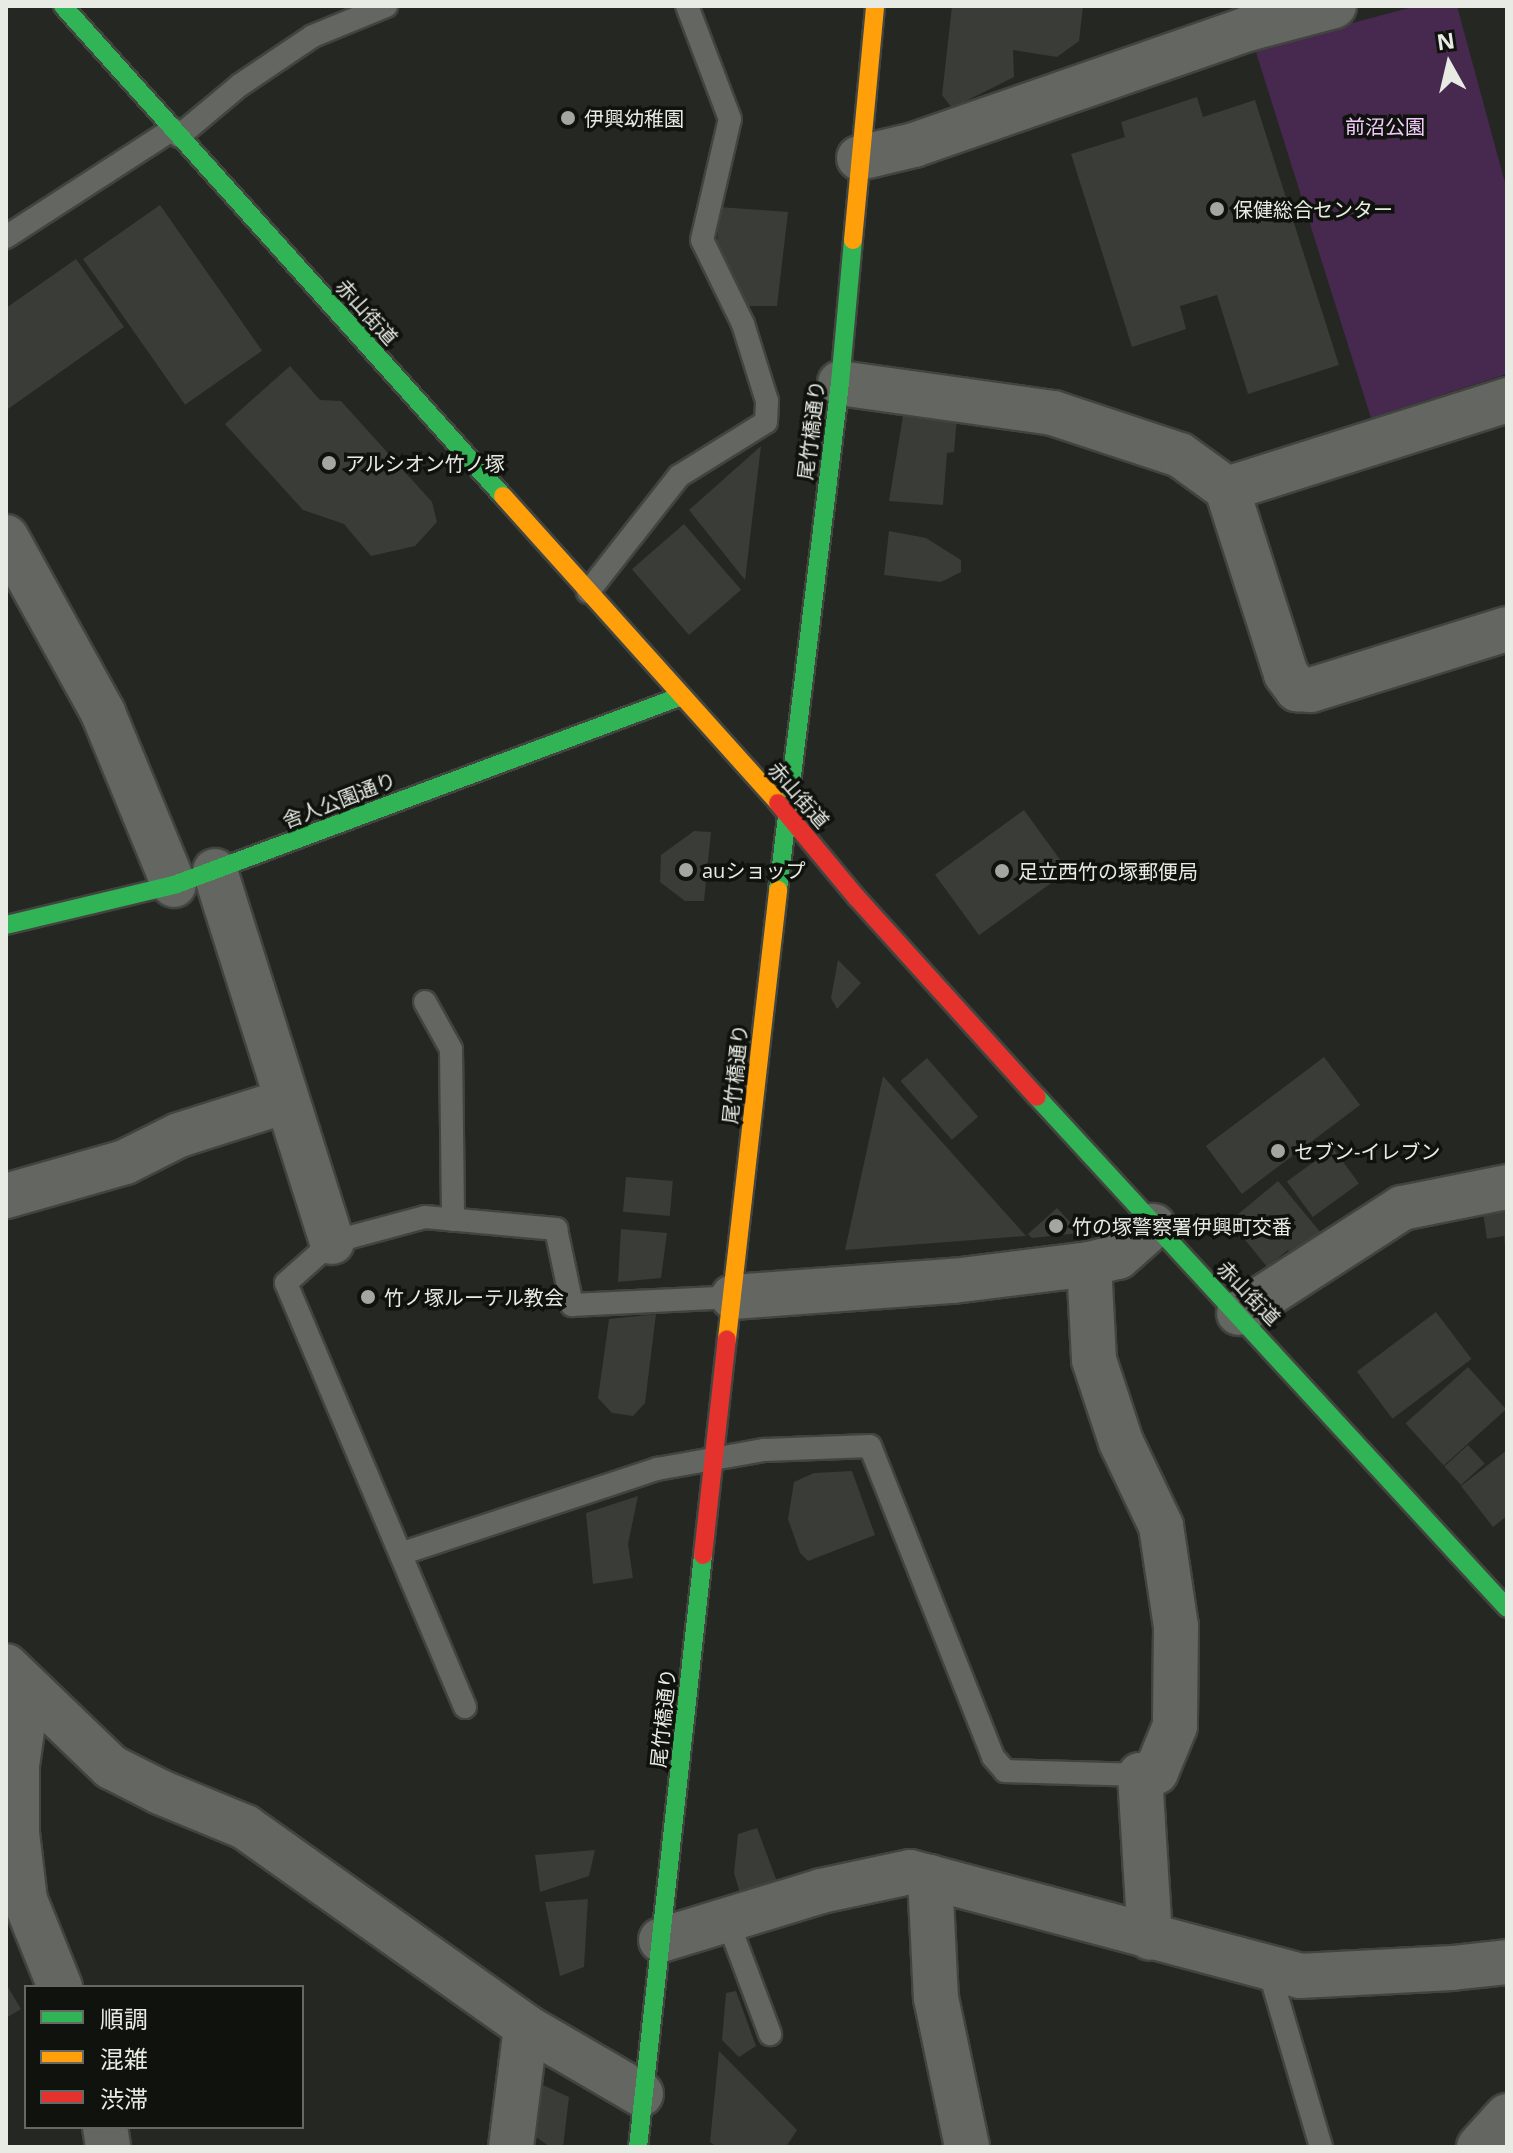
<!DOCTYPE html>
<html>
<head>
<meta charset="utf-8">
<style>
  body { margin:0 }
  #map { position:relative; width:1513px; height:2153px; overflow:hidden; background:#252722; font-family:"Open Sans","Noto Sans JP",sans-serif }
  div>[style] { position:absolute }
  .green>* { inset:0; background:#47284f }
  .building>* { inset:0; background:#3a3c37; transform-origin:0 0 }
  .roads { filter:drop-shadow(2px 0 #42443f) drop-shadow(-2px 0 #42443f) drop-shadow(0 2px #42443f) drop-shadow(0 -2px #42443f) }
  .lane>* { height:22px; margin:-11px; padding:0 11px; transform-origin:11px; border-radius:11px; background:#646661 }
  .street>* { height:44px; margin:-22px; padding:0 22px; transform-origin:22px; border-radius:22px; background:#646661 }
  .fast>* { height:18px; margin:-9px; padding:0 9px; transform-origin:9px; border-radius:9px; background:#30b455 }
  .slow>* { height:18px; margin:-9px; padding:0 9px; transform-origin:9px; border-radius:9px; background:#ff9f0a }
  .jam>* { height:18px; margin:-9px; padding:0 9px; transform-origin:9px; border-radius:9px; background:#e5322d }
  .dots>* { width:22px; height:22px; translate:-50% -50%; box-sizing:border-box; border:4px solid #10120d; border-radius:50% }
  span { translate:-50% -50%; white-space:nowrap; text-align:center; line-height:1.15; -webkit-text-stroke:7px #10120d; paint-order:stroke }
  .poi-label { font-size:20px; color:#e8ebe4 }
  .left { translate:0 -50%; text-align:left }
  .park-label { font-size:20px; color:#f1cbfc }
  .street-label { font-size:20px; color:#e8ebe4 }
  .frame { position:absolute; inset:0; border:8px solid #e8ebe4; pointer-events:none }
  .legend { position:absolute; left:24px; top:1985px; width:280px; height:144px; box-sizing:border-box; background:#10120d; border:2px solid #666963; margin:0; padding:10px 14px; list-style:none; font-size:24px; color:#e8ebe4 }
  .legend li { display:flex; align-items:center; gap:16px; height:40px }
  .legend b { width:40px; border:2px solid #666963 }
  .north { position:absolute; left:1409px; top:24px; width:80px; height:80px; -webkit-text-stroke:6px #10120d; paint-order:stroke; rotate:352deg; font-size:22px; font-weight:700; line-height:32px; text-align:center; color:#e8ebe4 }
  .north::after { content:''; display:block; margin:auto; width:28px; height:36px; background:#e8ebe4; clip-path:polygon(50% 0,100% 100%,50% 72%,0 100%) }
</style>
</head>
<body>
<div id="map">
  <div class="green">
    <div style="clip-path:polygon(1416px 6px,1457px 6px,1507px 190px,1507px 374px,1371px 418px,1255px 49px)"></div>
  </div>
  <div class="building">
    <div style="clip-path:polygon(952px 6px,1083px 6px,1079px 41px,1057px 57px,1013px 50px,1014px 77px,952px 108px,942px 95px)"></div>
    <div style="clip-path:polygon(1197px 97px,1203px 117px,1255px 100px,1339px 365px,1248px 394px,1217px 295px,1180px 306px,1186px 329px,1132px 347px,1071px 154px,1125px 137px,1121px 122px)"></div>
    <div style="left:160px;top:205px;width:178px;height:94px;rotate:55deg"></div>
    <div style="clip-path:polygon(719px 207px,788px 212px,777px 306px,749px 306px,717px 248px)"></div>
    <div style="clip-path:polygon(76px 259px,124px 327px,8px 409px,6px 308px)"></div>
    <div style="clip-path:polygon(290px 366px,320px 400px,341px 401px,432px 502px,437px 522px,415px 546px,371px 556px,344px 524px,303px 510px,225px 424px)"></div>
    <div style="clip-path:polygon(904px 410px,957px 417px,954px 452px,947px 453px,943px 505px,889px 501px)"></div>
    <div style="clip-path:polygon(761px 446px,745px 580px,689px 510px)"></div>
    <div style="left:684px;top:524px;width:87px;height:69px;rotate:49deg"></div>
    <div style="clip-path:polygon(889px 531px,926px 538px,961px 560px,961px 572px,941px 582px,884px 575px)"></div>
    <div style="left:1024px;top:810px;width:75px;height:110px;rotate:54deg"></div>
    <div style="clip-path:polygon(694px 831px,711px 832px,704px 901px,685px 901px,660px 882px,661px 855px)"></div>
    <div style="clip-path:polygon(838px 960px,861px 983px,837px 1009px,831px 998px)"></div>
    <div style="left:1324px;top:1057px;width:60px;height:148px;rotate:53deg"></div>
    <div style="left:927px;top:1058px;width:78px;height:35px;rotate:49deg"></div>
    <div style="clip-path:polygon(883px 1076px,1026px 1236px,845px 1250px)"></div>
    <div style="left:1333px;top:1148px;width:44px;height:57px;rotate:54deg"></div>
    <div style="left:626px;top:1177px;width:47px;height:35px;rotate:5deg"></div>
    <div style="clip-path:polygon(1278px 1181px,1321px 1233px,1292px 1256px,1288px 1250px,1267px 1267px,1230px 1221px)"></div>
    <div style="clip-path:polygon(1057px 1208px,1080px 1233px,1032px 1238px,1028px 1234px)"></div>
    <div style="clip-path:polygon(1507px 1209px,1507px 1246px,1505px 1246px,1504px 1236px,1487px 1239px,1483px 1213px)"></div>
    <div style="clip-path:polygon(621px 1229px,667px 1233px,661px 1278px,618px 1282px)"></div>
    <div style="left:1436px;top:1312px;width:59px;height:99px;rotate:53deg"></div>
    <div style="clip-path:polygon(656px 1314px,645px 1403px,633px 1416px,612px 1413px,598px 1398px,609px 1319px)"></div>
    <div style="left:1468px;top:1367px;width:57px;height:84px;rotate:48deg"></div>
    <div style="left:1468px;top:1445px;width:25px;height:32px;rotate:48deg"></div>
    <div style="clip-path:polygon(1507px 1450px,1507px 1516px,1493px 1527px,1461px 1486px)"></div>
    <div style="clip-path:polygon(852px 1471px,875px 1535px,808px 1561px,800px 1553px,788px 1519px,794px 1482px,814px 1473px)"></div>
    <div style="clip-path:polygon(638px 1496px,628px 1544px,633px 1578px,593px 1584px,586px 1513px)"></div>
    <div style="clip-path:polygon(757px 1828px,779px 1887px,743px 1903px,734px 1873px,738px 1834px)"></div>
    <div style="clip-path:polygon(595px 1850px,589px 1876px,540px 1892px,535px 1855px)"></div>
    <div style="clip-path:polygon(588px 1899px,584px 1967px,560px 1976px,545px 1902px)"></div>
    <div style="clip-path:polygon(6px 1984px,21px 2009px,6px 2018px)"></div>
    <div style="clip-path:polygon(736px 1991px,756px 2046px,739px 2057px,722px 2040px,726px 1993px)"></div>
    <div style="clip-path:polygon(719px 2051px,797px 2130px,786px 2147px,717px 2147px,710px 2142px)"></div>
    <div style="clip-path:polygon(543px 2085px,569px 2097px,563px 2147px,550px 2147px,526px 2130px)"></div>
  </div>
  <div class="roads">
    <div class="lane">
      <div style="left:179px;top:136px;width:80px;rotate:-39.9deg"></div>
      <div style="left:240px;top:85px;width:88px;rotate:-33.9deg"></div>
      <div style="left:313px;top:36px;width:79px;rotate:-22.3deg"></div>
      <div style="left:6px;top:237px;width:199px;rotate:-32.9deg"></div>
      <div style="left:588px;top:592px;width:147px;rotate:-51.9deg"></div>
      <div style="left:679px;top:476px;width:102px;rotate:-31.8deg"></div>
      <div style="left:766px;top:422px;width:21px;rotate:-87deg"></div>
      <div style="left:767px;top:401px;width:81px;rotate:-107.3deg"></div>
      <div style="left:743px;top:324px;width:93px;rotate:-116deg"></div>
      <div style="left:702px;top:240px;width:124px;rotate:-77deg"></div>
      <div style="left:730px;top:119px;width:121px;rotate:-110.8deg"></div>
      <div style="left:425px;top:1002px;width:54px;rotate:61deg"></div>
      <div style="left:451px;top:1049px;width:171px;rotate:89.3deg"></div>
      <div style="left:403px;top:1553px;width:268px;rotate:-18.3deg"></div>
      <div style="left:657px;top:1469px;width:109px;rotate:-10.1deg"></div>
      <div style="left:764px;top:1450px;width:106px;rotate:-2.2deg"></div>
      <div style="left:870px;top:1446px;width:334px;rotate:68.4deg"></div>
      <div style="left:993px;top:1757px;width:18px;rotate:49deg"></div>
      <div style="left:1005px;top:1771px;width:135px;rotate:1.7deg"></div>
      <div style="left:465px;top:1707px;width:460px;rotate:-112.9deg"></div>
      <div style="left:286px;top:1283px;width:62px;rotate:-41.7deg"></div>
      <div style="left:332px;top:1242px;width:96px;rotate:-15deg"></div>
      <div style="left:425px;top:1217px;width:132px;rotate:5.2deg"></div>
      <div style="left:556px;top:1229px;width:78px;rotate:78.1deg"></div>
      <div style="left:572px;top:1305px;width:161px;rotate:-2.8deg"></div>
      <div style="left:728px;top:1922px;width:120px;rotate:69.4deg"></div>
      <div style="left:1269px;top:1970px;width:184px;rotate:73.6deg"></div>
    </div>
    <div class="street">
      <div style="left:859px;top:158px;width:57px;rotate:-13.3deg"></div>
      <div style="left:914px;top:145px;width:353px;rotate:-19.2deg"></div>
      <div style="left:1247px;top:29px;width:90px;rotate:-14.8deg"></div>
      <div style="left:840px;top:383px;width:215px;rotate:8deg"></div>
      <div style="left:1053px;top:413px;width:134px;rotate:18.3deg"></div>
      <div style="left:1180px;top:455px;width:58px;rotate:35.9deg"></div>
      <div style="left:1227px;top:489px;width:294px;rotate:-17.6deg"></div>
      <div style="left:1227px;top:489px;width:194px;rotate:72.3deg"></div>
      <div style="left:1286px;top:674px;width:19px;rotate:54deg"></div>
      <div style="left:1297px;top:689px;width:14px;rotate:4deg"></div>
      <div style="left:1311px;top:690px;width:205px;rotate:-17.3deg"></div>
      <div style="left:6px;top:537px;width:201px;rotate:61.1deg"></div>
      <div style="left:103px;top:713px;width:186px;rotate:67.6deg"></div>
      <div style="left:215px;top:871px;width:389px;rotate:72.5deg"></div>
      <div style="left:6px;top:1196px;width:124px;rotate:-15.9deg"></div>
      <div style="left:125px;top:1162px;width:60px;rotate:-26.6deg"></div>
      <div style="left:179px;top:1135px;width:112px;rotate:-17.6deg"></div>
      <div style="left:1089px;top:1264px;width:96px;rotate:87deg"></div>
      <div style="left:1094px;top:1360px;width:86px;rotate:71.8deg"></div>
      <div style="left:1121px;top:1442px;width:93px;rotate:64.5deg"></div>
      <div style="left:1161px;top:1526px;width:101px;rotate:81.5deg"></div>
      <div style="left:1176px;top:1626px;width:100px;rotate:90.6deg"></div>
      <div style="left:1175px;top:1726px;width:50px;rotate:112.4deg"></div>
      <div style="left:1156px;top:1772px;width:16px;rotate:169deg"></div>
      <div style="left:1140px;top:1775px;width:163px;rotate:86.5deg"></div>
      <div style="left:733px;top:1297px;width:221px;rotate:-4.2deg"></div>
      <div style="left:953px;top:1281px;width:137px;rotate:-7.1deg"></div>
      <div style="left:1089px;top:1264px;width:30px;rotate:-14deg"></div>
      <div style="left:1118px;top:1257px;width:47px;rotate:-41.5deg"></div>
      <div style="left:1239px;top:1313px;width:194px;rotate:-32.8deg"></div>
      <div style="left:1402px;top:1208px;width:107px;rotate:-11.3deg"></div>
      <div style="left:6px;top:1666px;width:146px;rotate:43.9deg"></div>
      <div style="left:111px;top:1767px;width:55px;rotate:27deg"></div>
      <div style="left:160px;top:1792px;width:92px;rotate:22.4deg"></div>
      <div style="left:245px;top:1827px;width:345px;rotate:35.4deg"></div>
      <div style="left:28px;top:1689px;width:77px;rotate:98.2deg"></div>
      <div style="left:17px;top:1765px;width:68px;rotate:90deg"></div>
      <div style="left:17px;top:1833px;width:67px;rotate:83.2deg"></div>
      <div style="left:25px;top:1900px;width:94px;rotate:68.1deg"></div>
      <div style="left:930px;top:1877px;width:121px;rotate:87.2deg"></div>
      <div style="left:936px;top:1998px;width:152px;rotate:78.2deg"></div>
      <div style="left:661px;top:1940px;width:167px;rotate:-17deg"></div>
      <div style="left:821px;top:1891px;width:91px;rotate:-12.1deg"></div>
      <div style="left:910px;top:1872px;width:404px;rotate:14.9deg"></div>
      <div style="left:1300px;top:1976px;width:152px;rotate:-3deg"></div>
      <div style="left:1452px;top:1968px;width:55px;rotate:-6.2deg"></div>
      <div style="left:105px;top:2127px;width:20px;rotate:81deg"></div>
      <div style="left:511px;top:2147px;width:121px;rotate:-82.9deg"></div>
      <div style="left:526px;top:2027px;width:133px;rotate:30.2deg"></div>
      <div style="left:1479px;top:2147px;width:42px;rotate:-47.9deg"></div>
    </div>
    <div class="fast">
      <div style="left:63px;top:6px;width:659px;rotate:48.08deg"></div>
      <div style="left:778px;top:890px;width:511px;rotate:-83.03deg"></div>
      <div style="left:840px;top:383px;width:144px;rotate:-84.8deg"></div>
      <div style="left:6px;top:925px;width:173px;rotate:-13.4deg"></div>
      <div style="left:174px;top:885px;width:542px;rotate:-20.41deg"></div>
      <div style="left:1037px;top:1097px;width:694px;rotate:47.39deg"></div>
      <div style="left:638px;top:2147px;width:596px;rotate:-83.73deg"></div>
    </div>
    <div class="slow">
      <div style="left:853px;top:240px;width:235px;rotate:-84.6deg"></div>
      <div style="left:503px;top:496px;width:412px;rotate:48.1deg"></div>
      <div style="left:727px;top:1339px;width:452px;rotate:-83.5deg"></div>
    </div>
    <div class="jam">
      <div style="left:778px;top:803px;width:124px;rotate:50.3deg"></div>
      <div style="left:857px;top:898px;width:268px;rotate:47.9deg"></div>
      <div style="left:703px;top:1555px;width:217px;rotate:-83.7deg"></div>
    </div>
  </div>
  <div class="dots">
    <div style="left:568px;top:118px;background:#a4a6a0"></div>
    <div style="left:1217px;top:209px;background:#a4a6a0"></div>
    <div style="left:329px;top:463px;background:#a4a6a0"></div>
    <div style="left:686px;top:870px;background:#a4a6a0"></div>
    <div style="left:1002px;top:871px;background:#a4a6a0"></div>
    <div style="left:1278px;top:1151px;background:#a4a6a0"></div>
    <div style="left:1056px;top:1226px;background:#a4a6a0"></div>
    <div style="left:368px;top:1297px;background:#a4a6a0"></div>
  </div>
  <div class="poi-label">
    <span class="left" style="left:584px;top:118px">伊興幼稚園</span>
    <span class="left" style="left:1233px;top:209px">保健総合センター</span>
    <span class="left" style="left:345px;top:463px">アルシオン竹ノ塚</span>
    <span class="left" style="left:702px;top:870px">auショップ</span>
    <span class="left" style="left:1018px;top:871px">足立西竹の塚郵便局</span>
    <span class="left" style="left:1294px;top:1151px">セブン-イレブン</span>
    <span class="left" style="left:1072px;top:1226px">竹の塚警察署伊興町交番</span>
    <span class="left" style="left:384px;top:1297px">竹ノ塚ルーテル教会</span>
  </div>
  <div class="park-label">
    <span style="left:1385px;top:126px">前沼公園</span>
  </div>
  <div class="street-label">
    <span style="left:367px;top:312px;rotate:48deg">赤山街道</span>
    <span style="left:811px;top:430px;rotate:-83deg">尾竹橋通り</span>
    <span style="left:799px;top:795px;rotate:49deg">赤山街道</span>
    <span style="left:339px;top:800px;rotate:-21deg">舎人公園通り</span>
    <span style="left:735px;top:1074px;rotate:-84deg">尾竹橋通り</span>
    <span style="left:1249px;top:1293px;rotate:46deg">赤山街道</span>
    <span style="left:663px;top:1718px;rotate:-84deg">尾竹橋通り</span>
  </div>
  <div class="frame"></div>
  <ul class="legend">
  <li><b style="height:10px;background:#30b455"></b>順調</li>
  <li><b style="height:10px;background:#ff9f0a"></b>混雑</li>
  <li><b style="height:10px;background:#e5322d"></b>渋滞</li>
  </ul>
  <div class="north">N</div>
</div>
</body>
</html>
